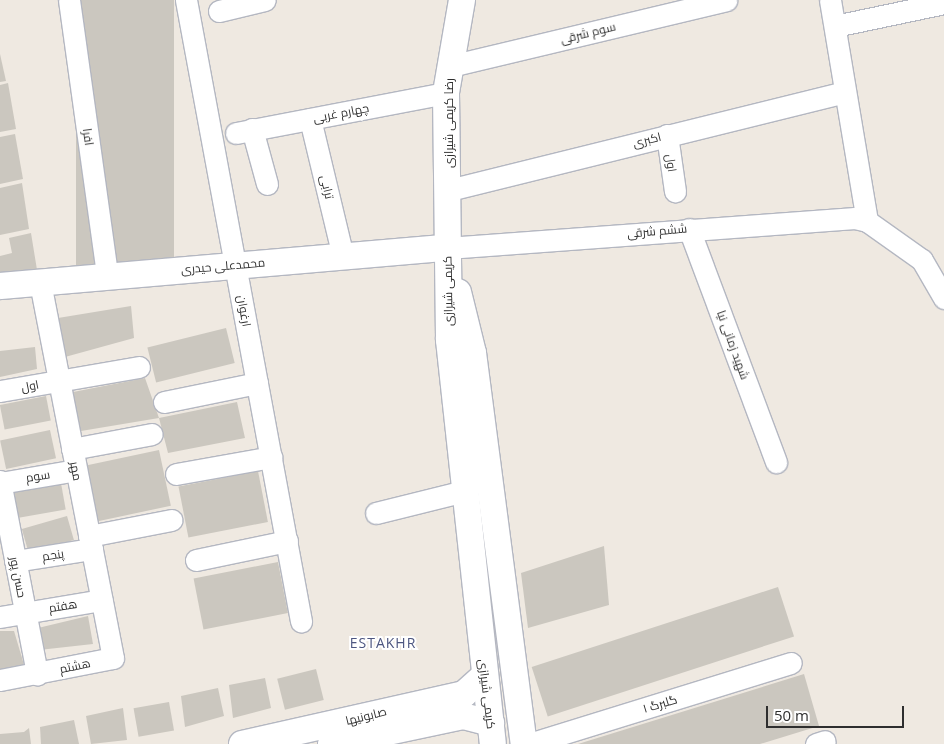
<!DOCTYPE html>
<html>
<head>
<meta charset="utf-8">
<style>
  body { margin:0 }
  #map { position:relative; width:944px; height:744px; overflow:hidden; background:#efe9e1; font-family:"Open Sans",Cairo,sans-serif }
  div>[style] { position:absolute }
  .building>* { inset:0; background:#cbc7bf; transform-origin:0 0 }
  .roads { filter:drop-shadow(1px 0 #b4b7c1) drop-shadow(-1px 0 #b4b7c1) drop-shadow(0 1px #b4b7c1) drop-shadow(0 -1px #b4b7c1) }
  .minor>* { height:21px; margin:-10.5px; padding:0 10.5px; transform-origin:10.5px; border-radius:10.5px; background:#fff }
  .tertiary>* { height:26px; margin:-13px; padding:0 13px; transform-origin:13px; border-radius:13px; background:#fff }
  span { translate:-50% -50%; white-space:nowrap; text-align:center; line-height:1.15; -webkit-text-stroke:4px #fff; paint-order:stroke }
  .street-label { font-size:12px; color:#2e2e2e }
  .neighbourhood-label { font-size:14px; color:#4d5680; letter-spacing:1px }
  .scale { position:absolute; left:766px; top:706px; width:138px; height:22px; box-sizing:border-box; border:2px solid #2e2e2e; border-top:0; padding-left:6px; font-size:15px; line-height:18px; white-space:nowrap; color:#2e2e2e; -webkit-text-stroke:4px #fff; paint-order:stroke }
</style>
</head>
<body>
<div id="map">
  <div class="building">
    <div style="left:76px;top:0;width:98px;height:267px"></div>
    <div style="clip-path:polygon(0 54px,6px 81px,0 82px)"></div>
    <div style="clip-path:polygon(8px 83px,16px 129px,0 132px,0 85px)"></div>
    <div style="clip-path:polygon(15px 134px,23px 179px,0 184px,0 137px)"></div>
    <div style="clip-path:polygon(22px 183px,29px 229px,0 235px,0 188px)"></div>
    <div style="clip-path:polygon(31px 233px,38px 276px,0 279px,0 256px,12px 253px,9px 238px)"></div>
    <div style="clip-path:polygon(131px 306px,134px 338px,65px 357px,58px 318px)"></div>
    <div style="left:226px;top:328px;width:36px;height:81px;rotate:76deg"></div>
    <div style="clip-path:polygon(35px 347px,37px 369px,0 377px,0 351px)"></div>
    <div style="clip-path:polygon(145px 378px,159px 418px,237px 402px,245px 438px,168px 453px,159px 418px,69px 433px,68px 393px)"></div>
    <div style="left:46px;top:396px;width:25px;height:47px;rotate:79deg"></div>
    <div style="left:50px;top:430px;width:29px;height:51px;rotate:78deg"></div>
    <div style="left:159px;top:450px;width:57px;height:77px;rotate:78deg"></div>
    <div style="left:258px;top:471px;width:52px;height:81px;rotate:79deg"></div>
    <div style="left:61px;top:483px;width:27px;height:52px;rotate:80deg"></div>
    <div style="left:67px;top:516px;width:25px;height:47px;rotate:74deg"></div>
    <div style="clip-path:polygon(604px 546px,609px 605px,528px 628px,521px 573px)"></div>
    <div style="left:278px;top:562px;width:52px;height:86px;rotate:79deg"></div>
    <div style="left:778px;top:587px;width:52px;height:259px;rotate:72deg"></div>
    <div style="clip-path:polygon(88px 616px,93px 644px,39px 650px,38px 628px)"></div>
    <div style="clip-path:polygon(0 631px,14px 631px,25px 668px,0 673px)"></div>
    <div style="left:316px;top:669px;width:32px;height:40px;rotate:76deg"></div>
    <div style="clip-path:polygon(804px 674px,819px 726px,760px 744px,578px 744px)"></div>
    <div style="clip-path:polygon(265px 678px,271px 708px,233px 718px,229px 685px)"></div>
    <div style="clip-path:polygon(218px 688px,224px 716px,185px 727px,181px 696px)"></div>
    <div style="left:169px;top:702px;width:29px;height:36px;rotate:80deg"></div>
    <div style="clip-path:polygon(123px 708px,127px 740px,91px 744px,86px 716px)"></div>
    <div style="clip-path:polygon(74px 720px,79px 744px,41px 744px,40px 727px)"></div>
    <div style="clip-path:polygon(29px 728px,31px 744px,0 744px,0 734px,24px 732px)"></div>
  </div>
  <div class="roads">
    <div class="minor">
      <div style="left:69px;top:0;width:278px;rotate:82.1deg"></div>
      <div style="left:186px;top:0;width:632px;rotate:79.51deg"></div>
      <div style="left:830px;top:0;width:224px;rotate:80.5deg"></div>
      <div style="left:219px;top:11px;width:47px;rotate:-13.4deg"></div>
      <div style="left:835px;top:26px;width:111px;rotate:-11.9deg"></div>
      <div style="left:450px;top:66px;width:284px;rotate:-13.4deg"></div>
      <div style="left:310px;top:119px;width:141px;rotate:76.5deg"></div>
      <div style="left:252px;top:129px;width:57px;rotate:74.7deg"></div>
      <div style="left:236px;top:133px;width:214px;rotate:-10.8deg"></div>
      <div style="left:667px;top:135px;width:57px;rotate:81.9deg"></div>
      <div style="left:449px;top:190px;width:408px;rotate:-13.9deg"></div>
      <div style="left:689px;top:229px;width:249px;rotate:69.5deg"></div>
      <div style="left:447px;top:248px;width:409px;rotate:-4.2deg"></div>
      <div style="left:855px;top:218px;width:12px;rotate:14deg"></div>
      <div style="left:867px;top:221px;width:67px;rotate:35.3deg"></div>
      <div style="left:922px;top:260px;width:44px;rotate:59.9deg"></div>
      <div style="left:0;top:391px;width:141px;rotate:-9.8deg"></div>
      <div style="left:164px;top:402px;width:95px;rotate:-11.5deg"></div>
      <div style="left:72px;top:449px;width:81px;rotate:-10.6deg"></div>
      <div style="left:176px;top:474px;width:97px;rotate:-10.1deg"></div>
      <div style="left:0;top:481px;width:197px;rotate:79.1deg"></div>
      <div style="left:0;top:483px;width:77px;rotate:-9.7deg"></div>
      <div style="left:376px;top:513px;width:91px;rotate:-14deg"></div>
      <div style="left:89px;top:536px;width:84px;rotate:-11deg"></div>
      <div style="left:196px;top:560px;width:93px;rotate:-11.8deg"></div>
      <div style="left:15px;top:561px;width:78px;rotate:-8.9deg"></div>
      <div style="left:0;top:617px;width:103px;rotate:-9.5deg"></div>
      <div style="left:0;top:680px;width:115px;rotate:-11deg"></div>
      <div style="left:113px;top:658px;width:382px;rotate:-101deg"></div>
      <div style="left:529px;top:744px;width:274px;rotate:-17.2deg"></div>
      <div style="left:816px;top:744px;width:9px;rotate:-18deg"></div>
    </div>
    <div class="tertiary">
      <div style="left:462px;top:0;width:94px;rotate:99.8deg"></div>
      <div style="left:446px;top:93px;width:247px;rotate:89.3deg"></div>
      <div style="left:449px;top:340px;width:406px;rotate:83.8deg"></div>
      <div style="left:0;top:286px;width:449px;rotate:-4.9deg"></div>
      <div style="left:458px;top:292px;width:63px;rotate:76.2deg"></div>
      <div style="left:473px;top:353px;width:394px;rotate:82.6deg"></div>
      <div style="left:242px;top:744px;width:228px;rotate:-12.7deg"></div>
      <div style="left:464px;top:694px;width:27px;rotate:-42deg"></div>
      <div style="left:331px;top:744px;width:135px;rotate:-12deg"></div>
      <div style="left:463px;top:716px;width:29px;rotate:14deg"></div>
    </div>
  </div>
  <div class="street-label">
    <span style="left:588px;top:33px;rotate:-14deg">سوم شرقی</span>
    <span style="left:341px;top:113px;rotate:-11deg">چهارم غربی</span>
    <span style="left:449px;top:123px;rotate:-90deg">رضا کریمی شیرازی</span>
    <span style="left:88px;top:137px;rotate:82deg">افرا</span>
    <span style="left:647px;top:140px;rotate:-14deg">اکبری</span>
    <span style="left:671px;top:163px;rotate:82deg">اول</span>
    <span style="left:327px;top:187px;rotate:77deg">ترابی</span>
    <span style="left:657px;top:231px;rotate:-5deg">ششم شرقی</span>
    <span style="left:223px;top:266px;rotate:-5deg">محمدعلی حیدری</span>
    <span style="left:448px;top:291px;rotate:-91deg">کریمی شیرازی</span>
    <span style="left:244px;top:311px;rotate:80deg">ارغوان</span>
    <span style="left:733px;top:345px;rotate:70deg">شهید زمانی نیا</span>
    <span style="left:30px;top:386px;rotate:-11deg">اول</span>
    <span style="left:76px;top:471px;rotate:79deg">مهر</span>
    <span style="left:38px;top:476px;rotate:-9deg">سوم</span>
    <span style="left:53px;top:555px;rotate:-9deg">پنجم</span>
    <span style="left:18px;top:577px;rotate:79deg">حسن پور</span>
    <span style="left:63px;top:606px;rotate:-9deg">هفتم</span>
    <span style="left:75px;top:666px;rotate:-12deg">هشتم</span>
    <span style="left:487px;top:694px;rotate:83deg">کریمی شیرازی</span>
    <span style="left:660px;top:704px;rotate:-17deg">گلبرگ ۱</span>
    <span style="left:366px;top:716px;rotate:-14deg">صابونیها</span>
  </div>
  <div class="neighbourhood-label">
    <span style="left:383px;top:643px">ESTAKHR</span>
  </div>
  <div class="scale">50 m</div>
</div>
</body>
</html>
